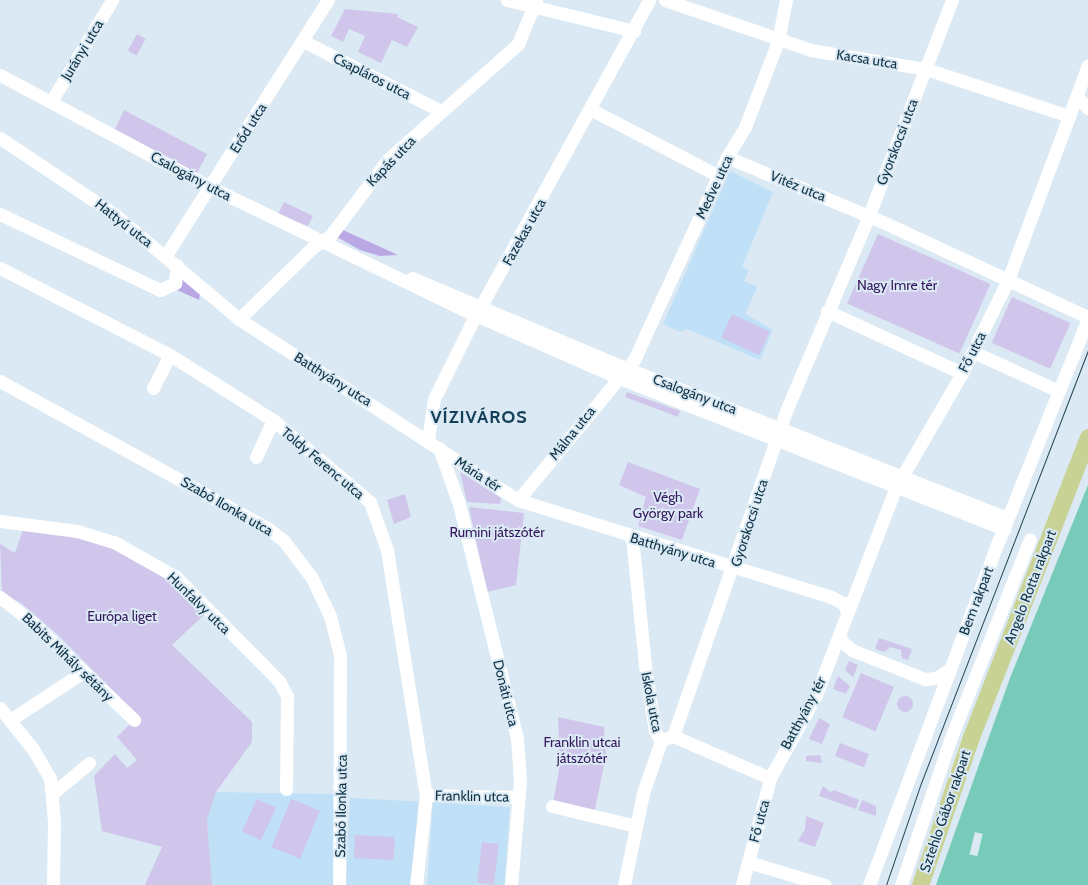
<!DOCTYPE html>
<html>
<head>
<meta charset="utf-8">
<style>
  body { margin:0 }
  #map { position:relative; width:1088px; height:885px; overflow:hidden; background:#dae9f3; font-family:Cabin,sans-serif }
  div>[style] { position:absolute }
  .built>* { inset:0; background:#bfe0f7; transform-origin:0 0 }
  .green>* { inset:0; background:#d0c6eb; transform-origin:0 0 }
  .round { border-radius:50% }
  .forest>* { inset:0; background:#b9a8e3 }
  .water>* { inset:0; background:#78cbb9 }
  .pier>* { inset:0; background:#dae9f3; transform-origin:0 0 }
  .minor>* { height:13px; margin:-6.5px; padding:0 6.5px; transform-origin:6.5px; border-radius:6.5px; background:#fff }
  .major>* { height:17px; margin:-8.5px; padding:0 8.5px; transform-origin:8.5px; border-radius:8.5px; background:#c8d295 }
  .tram>* { height:1px; margin:-0.5px; padding:0 0.5px; transform-origin:0.5px; border-radius:0.5px; background:#244558 }
  span { translate:-50% -50%; white-space:nowrap; text-align:center; line-height:1.15; -webkit-text-stroke:4px #dae9f3; paint-order:stroke }
  .street-label { font-size:14px; color:#0f3246 }
  .park-label { font-size:14px; color:#35185d }
  .district-label { font-size:18px; color:#133f59; font-weight:700; letter-spacing:1px }
</style>
</head>
<body>
<div id="map">
  <div class="built">
    <div style="clip-path:polygon(730px 171px,773px 192px,742px 267px,749px 270px,744px 281px,757px 287px,745px 314px,773px 330px,760px 360px,687px 329px,680px 332px,663px 324px)"></div>
    <div style="clip-path:polygon(216px 792px,334px 794px,333px 885px,212px 885px,207px 820px)"></div>
    <div style="left:350px;top:798px;width:68px;height:87px;rotate:3deg"></div>
    <div style="left:433px;top:802px;width:77px;height:84px;rotate:4deg"></div>
  </div>
  <div class="green">
    <div style="clip-path:polygon(345px 9px,398px 14px,397px 17px,418px 27px,407px 47px,392px 40px,381px 63px,358px 52px,365px 36px,349px 29px,343px 42px,331px 36px)"></div>
    <div style="left:137px;top:34px;width:10px;height:19px;rotate:29deg"></div>
    <div style="clip-path:polygon(124px 110px,207px 154px,196px 175px,117px 131px,115px 129px)"></div>
    <div style="clip-path:polygon(284px 202px,313px 216px,308px 226px,278px 214px)"></div>
    <div style="left:878px;top:234px;width:123px;height:76px;rotate:24deg"></div>
    <div style="left:1012px;top:297px;width:64px;height:50px;rotate:24deg"></div>
    <div style="left:732px;top:314px;width:42px;height:26px;rotate:25deg"></div>
    <div style="clip-path:polygon(627px 392px,680px 411px,678px 417px,625px 397px)"></div>
    <div style="clip-path:polygon(628px 462px,700px 489px,682px 540px,638px 526px,646px 497px,619px 485px)"></div>
    <div style="clip-path:polygon(460px 472px,501px 498px,500px 504px,467px 502px)"></div>
    <div style="clip-path:polygon(405px 494px,411px 517px,394px 524px,387px 500px)"></div>
    <div style="clip-path:polygon(469px 507px,524px 513px,516px 585px,487px 592px)"></div>
    <div style="clip-path:polygon(24px 527px,77px 535px,113px 547px,172px 581px,205px 614px,172px 645px,252px 722px,252px 742px,216px 792px,207px 820px,212px 885px,145px 885px,162px 847px,102px 831px,94px 776px,115px 754px,127px 768px,137px 760px,117px 737px,138px 716px,58px 635px,21px 603px,2px 593px,0 544px,15px 553px)"></div>
    <div style="clip-path:polygon(879px 638px,912px 649px,908px 660px,902px 658px,901px 650px,890px 647px,885px 652px,875px 649px)"></div>
    <div style="clip-path:polygon(849px 661px,858px 665px,853px 677px,845px 670px)"></div>
    <div style="left:861px;top:673px;width:36px;height:48px;rotate:23deg"></div>
    <div style="clip-path:polygon(838px 676px,850px 686px,846px 694px,833px 689px)"></div>
    <div class="round" style="left:897px;top:696px;width:16px;height:16px"></div>
    <div style="clip-path:polygon(558px 717px,604px 727px,606px 755px,594px 814px,553px 803px,560px 764px)"></div>
    <div style="clip-path:polygon(819px 718px,830px 724px,822px 744px,809px 739px)"></div>
    <div style="left:840px;top:743px;width:31px;height:14px;rotate:21deg"></div>
    <div style="clip-path:polygon(820px 755px,822px 763px,806px 761px,806px 756px)"></div>
    <div style="clip-path:polygon(823px 786px,830px 792px,834px 790px,859px 800px,856px 809px,819px 796px)"></div>
    <div style="left:257px;top:799px;width:21px;height:36px;rotate:25deg"></div>
    <div style="left:291px;top:799px;width:31px;height:52px;rotate:22deg"></div>
    <div style="clip-path:polygon(862px 800px,876px 806px,876px 816px,858px 810px)"></div>
    <div style="clip-path:polygon(806px 816px,824px 823px,815px 847px,798px 841px,805px 829px)"></div>
    <div style="left:355px;top:835px;width:40px;height:23px;rotate:3deg"></div>
    <div style="left:482px;top:842px;width:17px;height:41px;rotate:7deg"></div>
  </div>
  <div class="forest">
    <div style="clip-path:polygon(343px 230px,398px 255px,380px 256px,360px 250px,335px 236px)"></div>
    <div style="clip-path:polygon(183px 279px,200px 294px,199px 300px,177px 290px)"></div>
  </div>
  <div class="water">
    <div style="clip-path:polygon(1088px 485px,1088px 885px,936px 885px,1010px 678px)"></div>
  </div>
  <div class="pier">
    <div style="left:975px;top:832px;width:8px;height:23px;rotate:14deg"></div>
  </div>
  <div class="minor">
    <div style="left:507px;top:0;width:131px;rotate:13.7deg"></div>
    <div style="left:665px;top:0;width:154px;rotate:18.9deg"></div>
    <div style="left:811px;top:50px;width:117px;rotate:9.4deg"></div>
    <div style="left:926px;top:69px;width:151px;rotate:18.2deg"></div>
    <div style="left:303px;top:41px;width:155px;rotate:26.9deg"></div>
    <div style="left:0;top:75px;width:238px;rotate:28.1deg"></div>
    <div style="left:210px;top:187px;width:280px;rotate:25.8deg"></div>
    <div style="left:462px;top:309px;width:171px;rotate:23.7deg"></div>
    <div style="left:619px;top:378px;width:414px;rotate:21.4deg"></div>
    <div style="left:1077px;top:97px;width:16px;rotate:45deg"></div>
    <div style="left:52px;top:100px;width:117px;rotate:-59deg"></div>
    <div style="left:592px;top:110px;width:143px;rotate:27.5deg"></div>
    <div style="left:0;top:138px;width:137px;rotate:33.7deg"></div>
    <div style="left:114px;top:214px;width:163px;rotate:40deg"></div>
    <div style="left:239px;top:319px;width:333px;rotate:33deg"></div>
    <div style="left:518px;top:500px;width:328px;rotate:17.2deg"></div>
    <div style="left:831px;top:597px;width:13px;rotate:27deg"></div>
    <div style="left:843px;top:603px;width:9px;rotate:63deg"></div>
    <div style="left:727px;top:157px;width:169px;rotate:22.6deg"></div>
    <div style="left:883px;top:222px;width:226px;rotate:24.9deg"></div>
    <div style="left:0;top:214px;width:177px;rotate:25.4deg"></div>
    <div style="left:160px;top:290px;width:17px;rotate:-25deg"></div>
    <div style="left:175px;top:283px;width:18px;rotate:-84deg"></div>
    <div style="left:166px;top:255px;width:302px;rotate:-57.6deg"></div>
    <div style="left:0;top:268px;width:191px;rotate:27.1deg"></div>
    <div style="left:170px;top:355px;width:122px;rotate:32.3deg"></div>
    <div style="left:273px;top:420px;width:127px;rotate:40.2deg"></div>
    <div style="left:370px;top:502px;width:51px;rotate:70.5deg"></div>
    <div style="left:387px;top:550px;width:248px;rotate:81deg"></div>
    <div style="left:426px;top:795px;width:91px;rotate:96.3deg"></div>
    <div style="left:412px;top:278px;width:216px;rotate:22.9deg"></div>
    <div style="left:611px;top:362px;width:426px;rotate:21.5deg"></div>
    <div style="left:827px;top:311px;width:149px;rotate:24.7deg"></div>
    <div style="left:239px;top:319px;width:103px;rotate:-44.2deg"></div>
    <div style="left:313px;top:247px;width:20px;rotate:-33deg"></div>
    <div style="left:330px;top:236px;width:96px;rotate:-53deg"></div>
    <div style="left:388px;top:159px;width:174px;rotate:-41.5deg"></div>
    <div style="left:518px;top:44px;width:48px;rotate:-67.8deg"></div>
    <div style="left:973px;top:352px;width:94px;rotate:24.4deg"></div>
    <div style="left:0;top:381px;width:305px;rotate:28.8deg"></div>
    <div style="left:267px;top:528px;width:21px;rotate:37deg"></div>
    <div style="left:284px;top:541px;width:46px;rotate:52.9deg"></div>
    <div style="left:312px;top:578px;width:42px;rotate:64.7deg"></div>
    <div style="left:330px;top:616px;width:40px;rotate:75.6deg"></div>
    <div style="left:340px;top:655px;width:230px;rotate:90.2deg"></div>
    <div style="left:153px;top:388px;width:37px;rotate:-63deg"></div>
    <div style="left:428px;top:439px;width:40px;rotate:-81.5deg"></div>
    <div style="left:434px;top:399px;width:81px;rotate:-63.7deg"></div>
    <div style="left:470px;top:326px;width:372px;rotate:-61.2deg"></div>
    <div style="left:439px;top:448px;width:59px;rotate:70.3deg"></div>
    <div style="left:459px;top:504px;width:241px;rotate:76.1deg"></div>
    <div style="left:517px;top:738px;width:43px;rotate:86deg"></div>
    <div style="left:520px;top:781px;width:104px;rotate:94.9deg"></div>
    <div style="left:256px;top:457px;width:41px;rotate:-65.3deg"></div>
    <div style="left:518px;top:500px;width:182px;rotate:-50.4deg"></div>
    <div style="left:634px;top:360px;width:223px;rotate:-65.4deg"></div>
    <div style="left:727px;top:157px;width:35px;rotate:-59deg"></div>
    <div style="left:745px;top:127px;width:92px;rotate:-69deg"></div>
    <div style="left:778px;top:41px;width:42px;rotate:-79deg"></div>
    <div style="left:0;top:521px;width:78px;rotate:7.4deg"></div>
    <div style="left:77px;top:531px;width:39px;rotate:17deg"></div>
    <div style="left:114px;top:542px;width:71px;rotate:29.4deg"></div>
    <div style="left:176px;top:577px;width:146px;rotate:45.3deg"></div>
    <div style="left:279px;top:681px;width:17px;rotate:62deg"></div>
    <div style="left:287px;top:696px;width:93px;rotate:90.6deg"></div>
    <div style="left:632px;top:537px;width:139px;rotate:84.2deg"></div>
    <div style="left:646px;top:675px;width:57px;rotate:80.9deg"></div>
    <div style="left:655px;top:731px;width:12px;rotate:59deg"></div>
    <div style="left:0;top:597px;width:42px;rotate:38.2deg"></div>
    <div style="left:33px;top:623px;width:140px;rotate:43.8deg"></div>
    <div style="left:840px;top:632px;width:9px;rotate:84deg"></div>
    <div style="left:841px;top:641px;width:14px;rotate:39deg"></div>
    <div style="left:852px;top:650px;width:79px;rotate:21.7deg"></div>
    <div style="left:925px;top:679px;width:11px;rotate:-5deg"></div>
    <div style="left:936px;top:678px;width:17px;rotate:-33deg"></div>
    <div style="left:0;top:708px;width:53px;rotate:51.2deg"></div>
    <div style="left:33px;top:749px;width:34px;rotate:60deg"></div>
    <div style="left:50px;top:778px;width:43px;rotate:84.7deg"></div>
    <div style="left:54px;top:821px;width:64px;rotate:90.9deg"></div>
    <div style="left:10px;top:720px;width:87px;rotate:-33.3deg"></div>
    <div style="left:673px;top:736px;width:344px;rotate:-70.8deg"></div>
    <div style="left:786px;top:411px;width:213px;rotate:-67deg"></div>
    <div style="left:869px;top:215px;width:230px;rotate:-68.9deg"></div>
    <div style="left:665px;top:739px;width:9px;rotate:-21deg"></div>
    <div style="left:673px;top:736px;width:106px;rotate:23.4deg"></div>
    <div style="left:53px;top:793px;width:47px;rotate:-39.8deg"></div>
    <div style="left:426px;top:795px;width:93px;rotate:1.2deg"></div>
    <div style="left:552px;top:806px;width:86px;rotate:13.4deg"></div>
    <div style="left:748px;top:862px;width:80px;rotate:16.6deg"></div>
    <div style="left:624px;top:885px;width:94px;rotate:-78.3deg"></div>
    <div style="left:643px;top:793px;width:55px;rotate:-70.9deg"></div>
    <div style="left:742px;top:885px;width:111px;rotate:-75.3deg"></div>
    <div style="left:770px;top:778px;width:95px;rotate:-61deg"></div>
    <div style="left:816px;top:695px;width:223px;rotate:-69deg"></div>
    <div style="left:896px;top:487px;width:132px;rotate:-59.9deg"></div>
    <div style="left:962px;top:373px;width:104px;rotate:-63.7deg"></div>
    <div style="left:1008px;top:280px;width:229px;rotate:-69.6deg"></div>
    <div style="left:869px;top:885px;width:369px;rotate:-69.4deg"></div>
    <div style="left:999px;top:540px;width:238px;rotate:-68.1deg"></div>
    <div style="left:901px;top:885px;width:153px;rotate:-71.3deg"></div>
    <div style="left:950px;top:740px;width:216px;rotate:-68.3deg"></div>
  </div>
  <div class="major">
    <div style="left:920px;top:885px;width:157px;rotate:-71deg"></div>
    <div style="left:971px;top:737px;width:322px;rotate:-68.7deg"></div>
  </div>
  <div class="tram">
    <div style="left:886px;top:885px;width:108px;rotate:-71.1deg"></div>
    <div style="left:921px;top:783px;width:464px;rotate:-68.9deg"></div>
  </div>
  <div class="street-label">
    <span style="left:82px;top:50px;rotate:-59deg">Jurányi utca</span>
    <span style="left:867px;top:59px;rotate:9deg">Kacsa utca</span>
    <span style="left:372px;top:76px;rotate:27deg">Csapláros utca</span>
    <span style="left:248px;top:128px;rotate:-58deg">Erőd utca</span>
    <span style="left:897px;top:142px;rotate:-69deg">Gyorskocsi utca</span>
    <span style="left:391px;top:161px;rotate:-46deg">Kapás utca</span>
    <span style="left:191px;top:176px;rotate:28deg">Csalogány utca</span>
    <span style="left:798px;top:186px;rotate:22deg">Vitéz utca</span>
    <span style="left:714px;top:187px;rotate:-65deg">Medve utca</span>
    <span style="left:124px;top:223px;rotate:38deg">Hattyú utca</span>
    <span style="left:524px;top:232px;rotate:-61deg">Fazekas utca</span>
    <span style="left:972px;top:352px;rotate:-63deg">Fő utca</span>
    <span style="left:333px;top:379px;rotate:32deg">Batthyány utca</span>
    <span style="left:695px;top:394px;rotate:21deg">Csalogány utca</span>
    <span style="left:572px;top:433px;rotate:-51deg">Málna utca</span>
    <span style="left:323px;top:463px;rotate:40deg">Toldy Ferenc utca</span>
    <span style="left:478px;top:474px;rotate:33deg">Mária tér</span>
    <span style="left:227px;top:506px;rotate:30deg">Szabó Ilonka utca</span>
    <span style="left:749px;top:523px;rotate:-72deg">Gyorskocsi utca</span>
    <span style="left:673px;top:550px;rotate:17deg">Batthyány utca</span>
    <span style="left:1030px;top:587px;rotate:-69deg">Angelo Rotta rakpart</span>
    <span style="left:976px;top:601px;rotate:-69deg">Bem rakpart</span>
    <span style="left:199px;top:603px;rotate:44deg">Hunfalvy utca</span>
    <span style="left:68px;top:657px;rotate:44deg">Babits Mihály sétány</span>
    <span style="left:506px;top:693px;rotate:76deg">Donáti utca</span>
    <span style="left:652px;top:702px;rotate:79deg">Iskola utca</span>
    <span style="left:803px;top:713px;rotate:-62deg">Batthyány tér</span>
    <span style="left:472px;top:796px;rotate:1deg">Franklin utca</span>
    <span style="left:341px;top:806px;rotate:-89deg">Szabó Ilonka utca</span>
    <span style="left:945px;top:811px;rotate:-71deg">Sztehlo Gábor rakpart</span>
    <span style="left:759px;top:821px;rotate:-75deg">Fő utca</span>
  </div>
  <div class="park-label">
    <span style="left:897px;top:285px">Nagy Imre tér</span>
    <span style="left:668px;top:505px">Végh<br>György park</span>
    <span style="left:497px;top:532px">Rumini játszótér</span>
    <span style="left:122px;top:616px">Európa liget</span>
    <span style="left:582px;top:750px">Franklin utcai<br>játszótér</span>
  </div>
  <div class="district-label">
    <span style="left:479px;top:417px">VÍZIVÁROS</span>
  </div>
</div>
</body>
</html>
